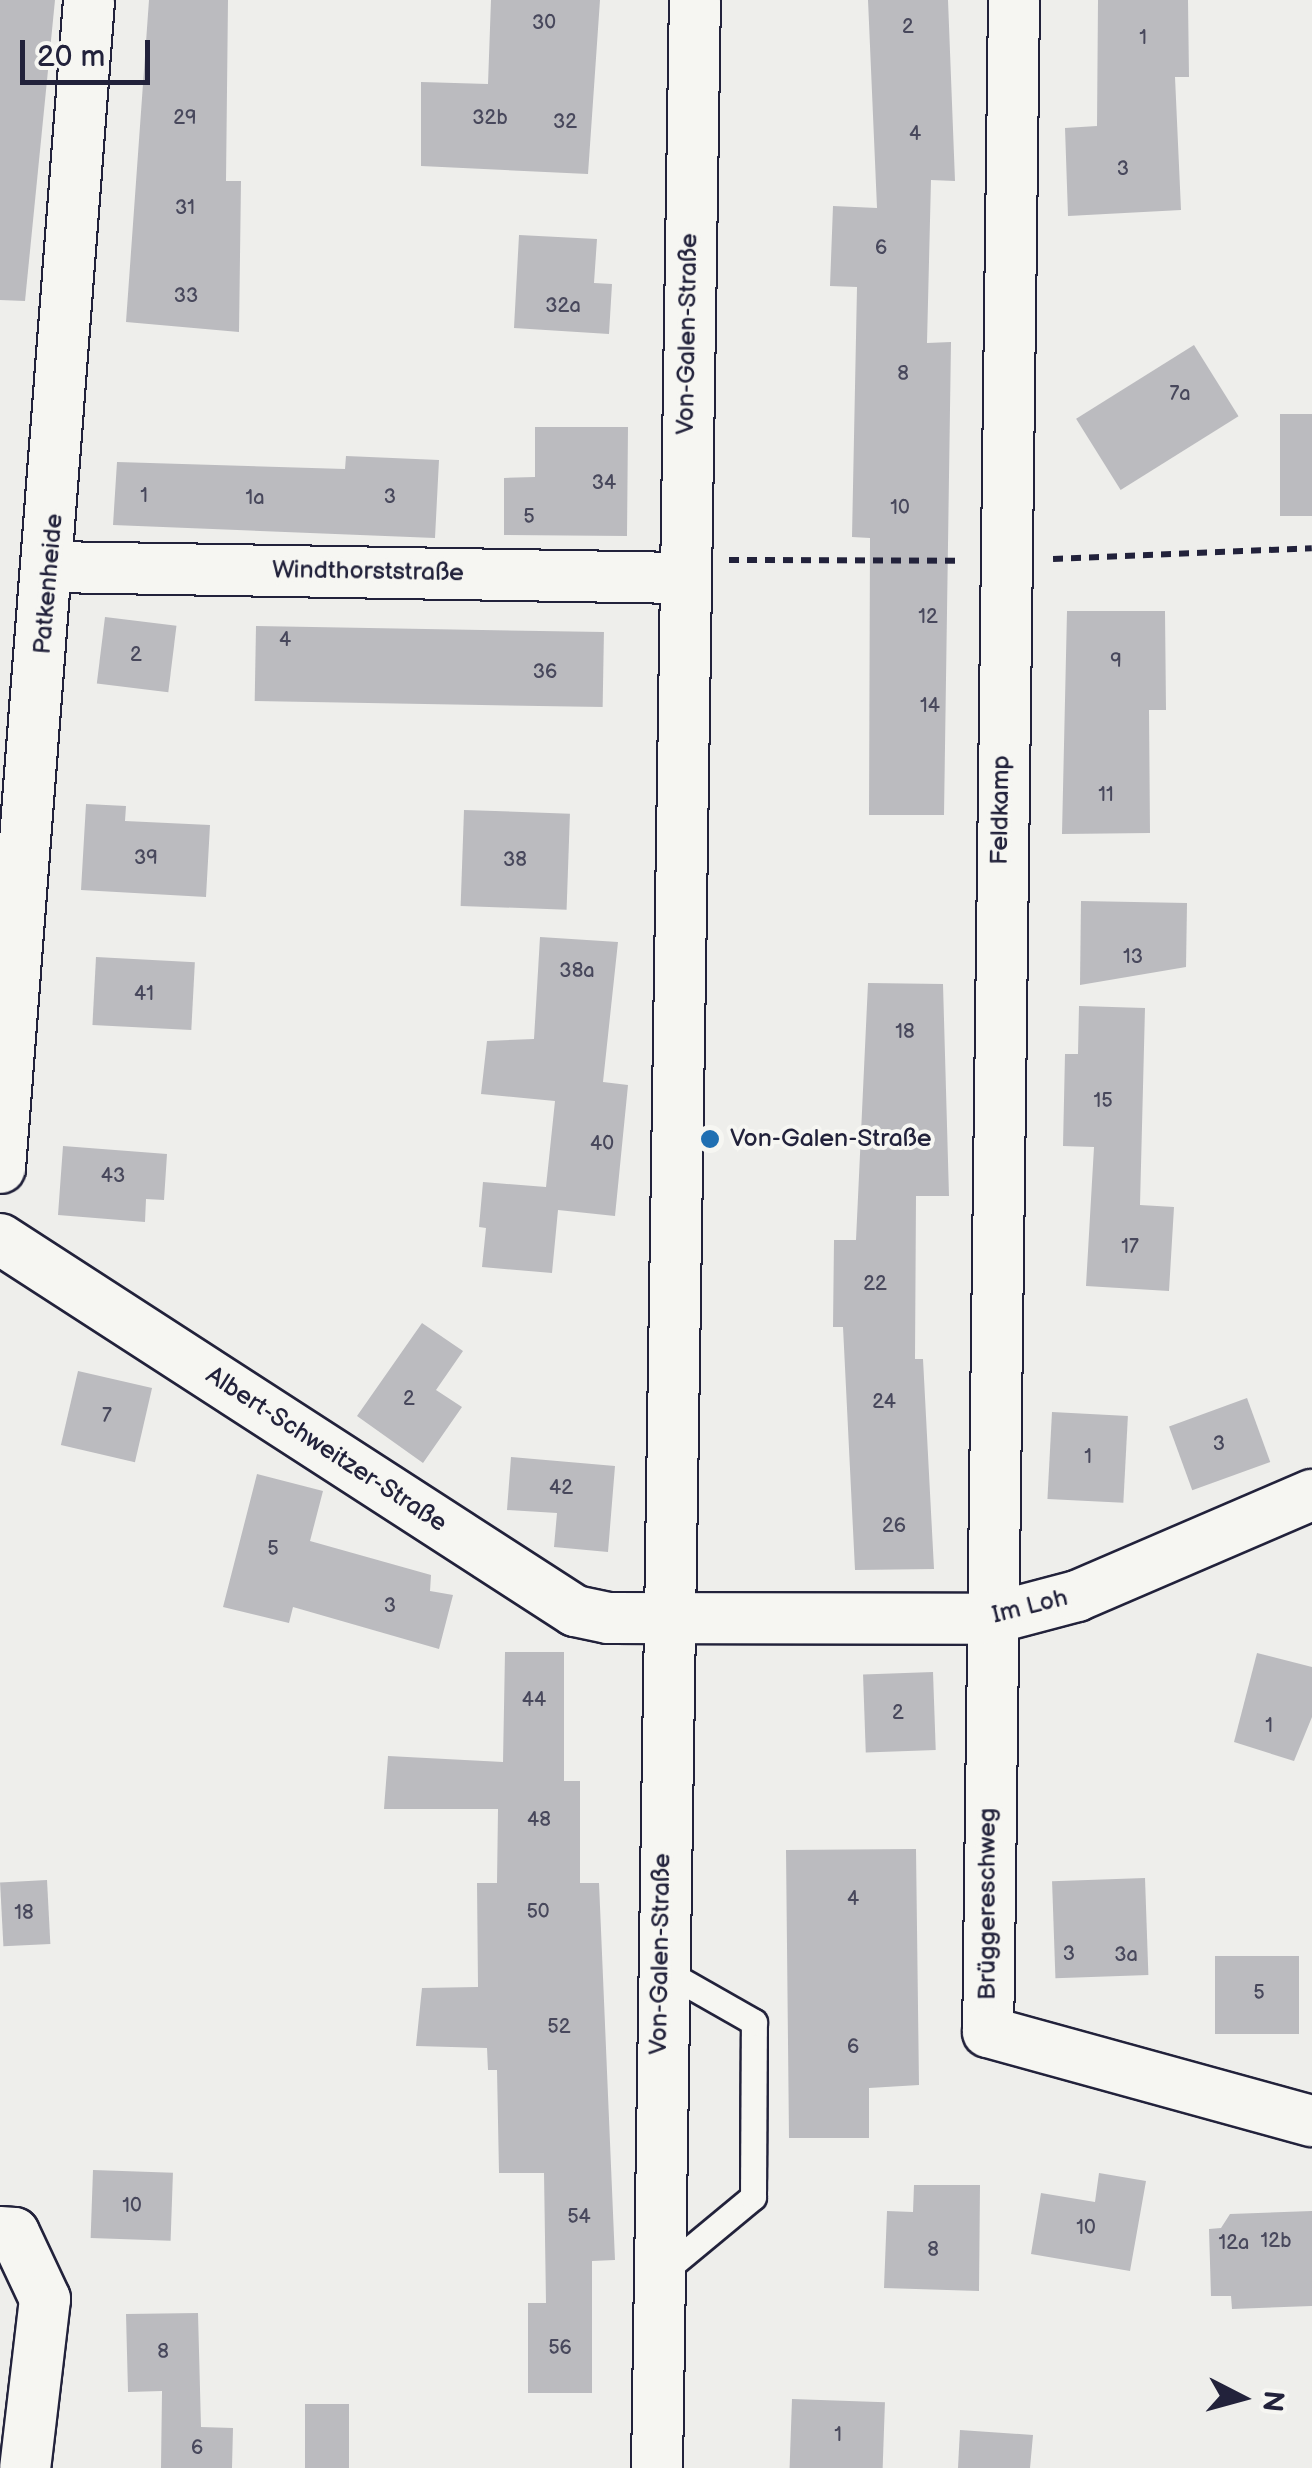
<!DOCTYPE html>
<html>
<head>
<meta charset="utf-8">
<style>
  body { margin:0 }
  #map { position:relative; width:1312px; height:2468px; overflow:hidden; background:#eeeeeb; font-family:"Balsamiq Sans",sans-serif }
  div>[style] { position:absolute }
  .building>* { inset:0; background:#bbbbbf; transform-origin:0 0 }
  .path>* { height:6px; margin-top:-3px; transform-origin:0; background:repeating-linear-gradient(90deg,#22223b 0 10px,transparent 0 18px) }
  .roads { filter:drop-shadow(2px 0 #22223b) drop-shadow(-2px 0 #22223b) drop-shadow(0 2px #22223b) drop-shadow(0 -2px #22223b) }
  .service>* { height:25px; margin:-12.5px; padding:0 12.5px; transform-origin:12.5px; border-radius:12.5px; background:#f6f6f2 }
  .minor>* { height:50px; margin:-25px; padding:0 25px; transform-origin:25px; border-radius:25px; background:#f6f6f2 }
  .dots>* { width:28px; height:28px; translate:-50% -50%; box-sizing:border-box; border:5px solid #f6f6f2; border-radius:50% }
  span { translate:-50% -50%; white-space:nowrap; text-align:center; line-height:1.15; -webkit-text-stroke:8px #f6f6f2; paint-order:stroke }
  .number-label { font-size:20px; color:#48485c }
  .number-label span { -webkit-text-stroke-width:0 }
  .street-label { font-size:25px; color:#22223b }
  .poi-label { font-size:25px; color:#22223b }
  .left { translate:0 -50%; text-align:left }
  .north { position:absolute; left:1192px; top:2348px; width:100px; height:100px; -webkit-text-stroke:8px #f6f6f2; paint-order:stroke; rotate:96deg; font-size:28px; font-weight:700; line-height:40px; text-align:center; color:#22223b }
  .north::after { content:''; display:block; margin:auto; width:35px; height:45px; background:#22223b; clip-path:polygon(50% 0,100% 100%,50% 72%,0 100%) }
  .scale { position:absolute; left:20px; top:40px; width:130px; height:45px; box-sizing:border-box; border:5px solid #22223b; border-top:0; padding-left:12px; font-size:30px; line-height:35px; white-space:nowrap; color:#22223b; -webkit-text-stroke:8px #f6f6f2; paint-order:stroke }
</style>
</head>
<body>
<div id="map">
  <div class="building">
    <div style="clip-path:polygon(0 0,55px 0,25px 301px,0 300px)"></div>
    <div style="clip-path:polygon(149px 0,228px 0,226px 181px,241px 181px,239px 332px,126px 322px)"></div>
    <div style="clip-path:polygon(491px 0,600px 0,588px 174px,421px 166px,421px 82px,488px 84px)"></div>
    <div style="clip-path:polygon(868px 0,948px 0,955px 181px,931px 180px,927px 343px,951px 342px,944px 815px,869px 815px,870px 538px,852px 537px,857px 287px,830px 286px,833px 206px,877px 208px)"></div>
    <div style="clip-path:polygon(1098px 0,1188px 0,1189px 77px,1175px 77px,1181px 210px,1068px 216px,1065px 128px,1097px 126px)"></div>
    <div style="clip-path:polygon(519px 235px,597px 239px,594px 283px,612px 284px,609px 334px,514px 328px)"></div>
    <div style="left:1194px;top:345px;width:84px;height:139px;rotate:58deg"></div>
    <div style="left:1280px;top:414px;width:32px;height:102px"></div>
    <div style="clip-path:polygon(535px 427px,628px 427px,627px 536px,504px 535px,504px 478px,535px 477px)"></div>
    <div style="clip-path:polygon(346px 456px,439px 460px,435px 538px,113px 525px,117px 462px,345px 469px)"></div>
    <div style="clip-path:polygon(1067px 611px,1165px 611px,1166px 710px,1149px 710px,1150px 833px,1062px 834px)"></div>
    <div style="left:105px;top:617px;width:72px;height:67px;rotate:7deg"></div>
    <div style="left:256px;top:626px;width:348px;height:75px;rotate:1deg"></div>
    <div style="clip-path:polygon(86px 804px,126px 806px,125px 821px,210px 825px,206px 897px,81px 890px)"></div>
    <div style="left:464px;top:810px;width:106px;height:96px;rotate:2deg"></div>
    <div style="clip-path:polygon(1081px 901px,1187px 903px,1186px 967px,1080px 985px)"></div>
    <div style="clip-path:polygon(540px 937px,618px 942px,603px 1082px,628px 1085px,615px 1216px,558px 1210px,552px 1273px,482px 1267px,486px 1228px,479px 1227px,483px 1182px,546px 1187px,555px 1101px,481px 1094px,487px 1041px,534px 1039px)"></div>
    <div style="left:96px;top:957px;width:99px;height:68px;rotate:3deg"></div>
    <div style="clip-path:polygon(868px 983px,943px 984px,949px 1196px,916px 1196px,915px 1359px,923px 1359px,934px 1569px,855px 1570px,843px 1327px,833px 1327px,834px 1240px,856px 1240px)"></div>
    <div style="clip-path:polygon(1079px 1006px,1145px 1008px,1140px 1205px,1174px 1207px,1169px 1291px,1086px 1286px,1094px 1147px,1063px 1146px,1065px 1054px,1078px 1054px)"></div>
    <div style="clip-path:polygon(63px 1146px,167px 1154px,164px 1200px,146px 1199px,145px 1222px,58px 1215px)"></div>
    <div style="clip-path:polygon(422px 1323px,463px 1351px,436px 1390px,462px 1407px,423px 1463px,357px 1416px)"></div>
    <div style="left:78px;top:1371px;width:76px;height:76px;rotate:13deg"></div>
    <div style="left:1247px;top:1398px;width:68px;height:83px;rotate:70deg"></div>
    <div style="left:1052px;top:1412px;width:76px;height:87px;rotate:3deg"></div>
    <div style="clip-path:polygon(511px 1457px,615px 1466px,608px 1552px,554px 1547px,557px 1513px,507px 1510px)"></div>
    <div style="clip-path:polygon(257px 1474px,323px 1491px,310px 1541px,431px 1575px,430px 1591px,453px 1595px,439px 1649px,293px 1607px,289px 1623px,223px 1607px)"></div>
    <div style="clip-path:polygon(505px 1652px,564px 1652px,564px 1781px,580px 1781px,580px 1883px,599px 1883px,615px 2260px,592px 2261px,592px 2393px,528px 2393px,528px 2303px,546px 2303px,544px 2173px,499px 2173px,497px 2070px,488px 2070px,487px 2048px,416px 2046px,422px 1988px,478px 1987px,477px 1883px,497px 1883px,498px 1809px,384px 1809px,388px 1756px,503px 1762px)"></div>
    <div style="clip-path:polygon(1257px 1653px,1312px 1667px,1312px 1717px,1294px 1761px,1234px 1742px)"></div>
    <div style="left:933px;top:1672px;width:78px;height:70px;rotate:88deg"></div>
    <div style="clip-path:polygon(916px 1849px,919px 2085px,869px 2088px,869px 2138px,789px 2138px,786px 1850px)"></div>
    <div style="left:1145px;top:1878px;width:97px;height:93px;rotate:88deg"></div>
    <div style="left:47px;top:1880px;width:64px;height:47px;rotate:87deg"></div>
    <div style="left:1215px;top:1956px;width:84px;height:78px"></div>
    <div style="left:93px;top:2170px;width:80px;height:68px;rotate:2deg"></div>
    <div style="clip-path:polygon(1099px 2173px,1146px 2181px,1130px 2271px,1031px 2254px,1041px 2193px,1095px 2202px)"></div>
    <div style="clip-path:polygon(914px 2185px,980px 2185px,979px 2291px,884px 2288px,887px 2211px,913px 2212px)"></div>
    <div style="clip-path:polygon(1312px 2211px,1312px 2306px,1232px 2309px,1231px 2296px,1211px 2296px,1209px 2229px,1221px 2228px,1230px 2214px)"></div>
    <div style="clip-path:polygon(198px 2313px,201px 2427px,233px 2428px,232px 2468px,161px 2468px,162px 2391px,128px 2392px,126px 2314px)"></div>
    <div style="left:792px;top:2399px;width:93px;height:69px;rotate:2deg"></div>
    <div style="left:349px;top:2404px;width:64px;height:44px;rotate:90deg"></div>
    <div style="clip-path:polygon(960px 2430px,1033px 2435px,1030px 2468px,958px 2468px)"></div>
  </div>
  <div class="path">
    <div style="left:1053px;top:559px;width:259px;rotate:-2.4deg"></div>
    <div style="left:729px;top:560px;width:232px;rotate:0.2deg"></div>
  </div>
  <div class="roads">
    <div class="service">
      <div style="left:659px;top:2275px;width:122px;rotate:-39.7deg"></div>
      <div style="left:753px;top:2197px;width:175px;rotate:-89.7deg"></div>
      <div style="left:754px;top:2022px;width:105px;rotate:-150.3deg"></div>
    </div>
    <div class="minor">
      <div style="left:1014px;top:0;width:2032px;rotate:90.73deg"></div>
      <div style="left:988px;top:2032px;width:336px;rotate:15.4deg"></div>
      <div style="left:52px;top:567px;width:632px;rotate:1deg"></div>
      <div style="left:0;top:1168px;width:1171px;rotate:-85.64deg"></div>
      <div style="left:0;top:1239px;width:685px;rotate:32.9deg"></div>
      <div style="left:575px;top:1611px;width:34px;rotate:12deg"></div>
      <div style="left:608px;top:1618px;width:382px;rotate:0.1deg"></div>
      <div style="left:990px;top:1619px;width:90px;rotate:-14.8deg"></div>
      <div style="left:1077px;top:1596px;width:256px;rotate:-23.3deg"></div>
      <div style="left:0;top:2232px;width:14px;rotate:4deg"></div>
      <div style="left:14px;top:2233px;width:73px;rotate:64.8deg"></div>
      <div style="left:45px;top:2299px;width:170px;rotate:96.7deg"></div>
      <div style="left:657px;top:2468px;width:2468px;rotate:-89.12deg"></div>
    </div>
  </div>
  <div class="dots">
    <div style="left:710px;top:1139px;background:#1f6fb2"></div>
  </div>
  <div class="number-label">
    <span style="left:544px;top:23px">30</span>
    <span style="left:908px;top:27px">2</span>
    <span style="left:1143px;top:38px">1</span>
    <span style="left:185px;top:118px">29</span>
    <span style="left:490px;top:118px">32b</span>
    <span style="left:565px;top:122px">32</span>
    <span style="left:915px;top:134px">4</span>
    <span style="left:1123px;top:169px">3</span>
    <span style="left:185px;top:208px">31</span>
    <span style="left:881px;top:248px">6</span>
    <span style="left:186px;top:296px">33</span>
    <span style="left:563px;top:306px">32a</span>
    <span style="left:903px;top:374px">8</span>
    <span style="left:1180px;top:394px">7a</span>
    <span style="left:604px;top:483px">34</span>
    <span style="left:144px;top:496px">1</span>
    <span style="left:390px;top:497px">3</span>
    <span style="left:255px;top:498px">1a</span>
    <span style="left:900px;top:508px">10</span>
    <span style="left:529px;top:517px">5</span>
    <span style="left:928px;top:617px">12</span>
    <span style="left:285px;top:640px">4</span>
    <span style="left:136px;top:655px">2</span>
    <span style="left:1116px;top:661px">9</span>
    <span style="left:545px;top:672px">36</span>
    <span style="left:930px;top:706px">14</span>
    <span style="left:1106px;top:795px">11</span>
    <span style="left:146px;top:858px">39</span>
    <span style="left:515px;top:860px">38</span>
    <span style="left:1133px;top:957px">13</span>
    <span style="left:577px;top:971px">38a</span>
    <span style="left:144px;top:994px">41</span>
    <span style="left:905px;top:1032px">18</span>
    <span style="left:1103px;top:1101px">15</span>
    <span style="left:602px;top:1144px">40</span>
    <span style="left:113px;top:1176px">43</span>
    <span style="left:1130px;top:1247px">17</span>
    <span style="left:875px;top:1284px">22</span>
    <span style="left:409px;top:1399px">2</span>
    <span style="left:884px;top:1402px">24</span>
    <span style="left:107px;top:1416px">7</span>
    <span style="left:1219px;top:1444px">3</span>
    <span style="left:1088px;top:1457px">1</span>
    <span style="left:561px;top:1488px">42</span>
    <span style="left:894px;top:1526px">26</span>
    <span style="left:273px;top:1549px">5</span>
    <span style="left:390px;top:1606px">3</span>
    <span style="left:534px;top:1700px">44</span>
    <span style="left:898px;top:1713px">2</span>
    <span style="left:1269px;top:1726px">1</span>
    <span style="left:539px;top:1820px">48</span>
    <span style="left:853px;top:1899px">4</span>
    <span style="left:538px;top:1912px">50</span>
    <span style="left:24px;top:1913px">18</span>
    <span style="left:1069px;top:1954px">3</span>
    <span style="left:1126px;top:1955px">3a</span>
    <span style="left:1259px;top:1993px">5</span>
    <span style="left:559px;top:2027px">52</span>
    <span style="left:853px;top:2047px">6</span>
    <span style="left:132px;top:2206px">10</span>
    <span style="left:579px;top:2217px">54</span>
    <span style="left:1086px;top:2228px">10</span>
    <span style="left:1276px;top:2241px">12b</span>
    <span style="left:1234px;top:2243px">12a</span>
    <span style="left:933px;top:2250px">8</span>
    <span style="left:560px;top:2348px">56</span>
    <span style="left:163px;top:2352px">8</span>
    <span style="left:838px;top:2435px">1</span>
    <span style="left:197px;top:2448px">6</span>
  </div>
  <div class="street-label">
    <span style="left:688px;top:334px;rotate:-89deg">Von-Galen-Straße</span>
    <span style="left:368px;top:572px;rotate:1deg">Windthorststraße</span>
    <span style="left:49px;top:584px;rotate:-85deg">Patkenheide</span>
    <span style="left:1001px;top:810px;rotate:-89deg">Feldkamp</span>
    <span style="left:326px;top:1450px;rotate:33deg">Albert-Schweitzer-Straße</span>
    <span style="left:1030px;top:1607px;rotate:-14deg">Im Loh</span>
    <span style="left:988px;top:1904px;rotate:-90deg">Brüggereschweg</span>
    <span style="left:661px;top:1954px;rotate:-89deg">Von-Galen-Straße</span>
  </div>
  <div class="poi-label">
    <span class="left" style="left:730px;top:1139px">Von-Galen-Straße</span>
  </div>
  <div class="north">N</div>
  <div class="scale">20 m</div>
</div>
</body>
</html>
